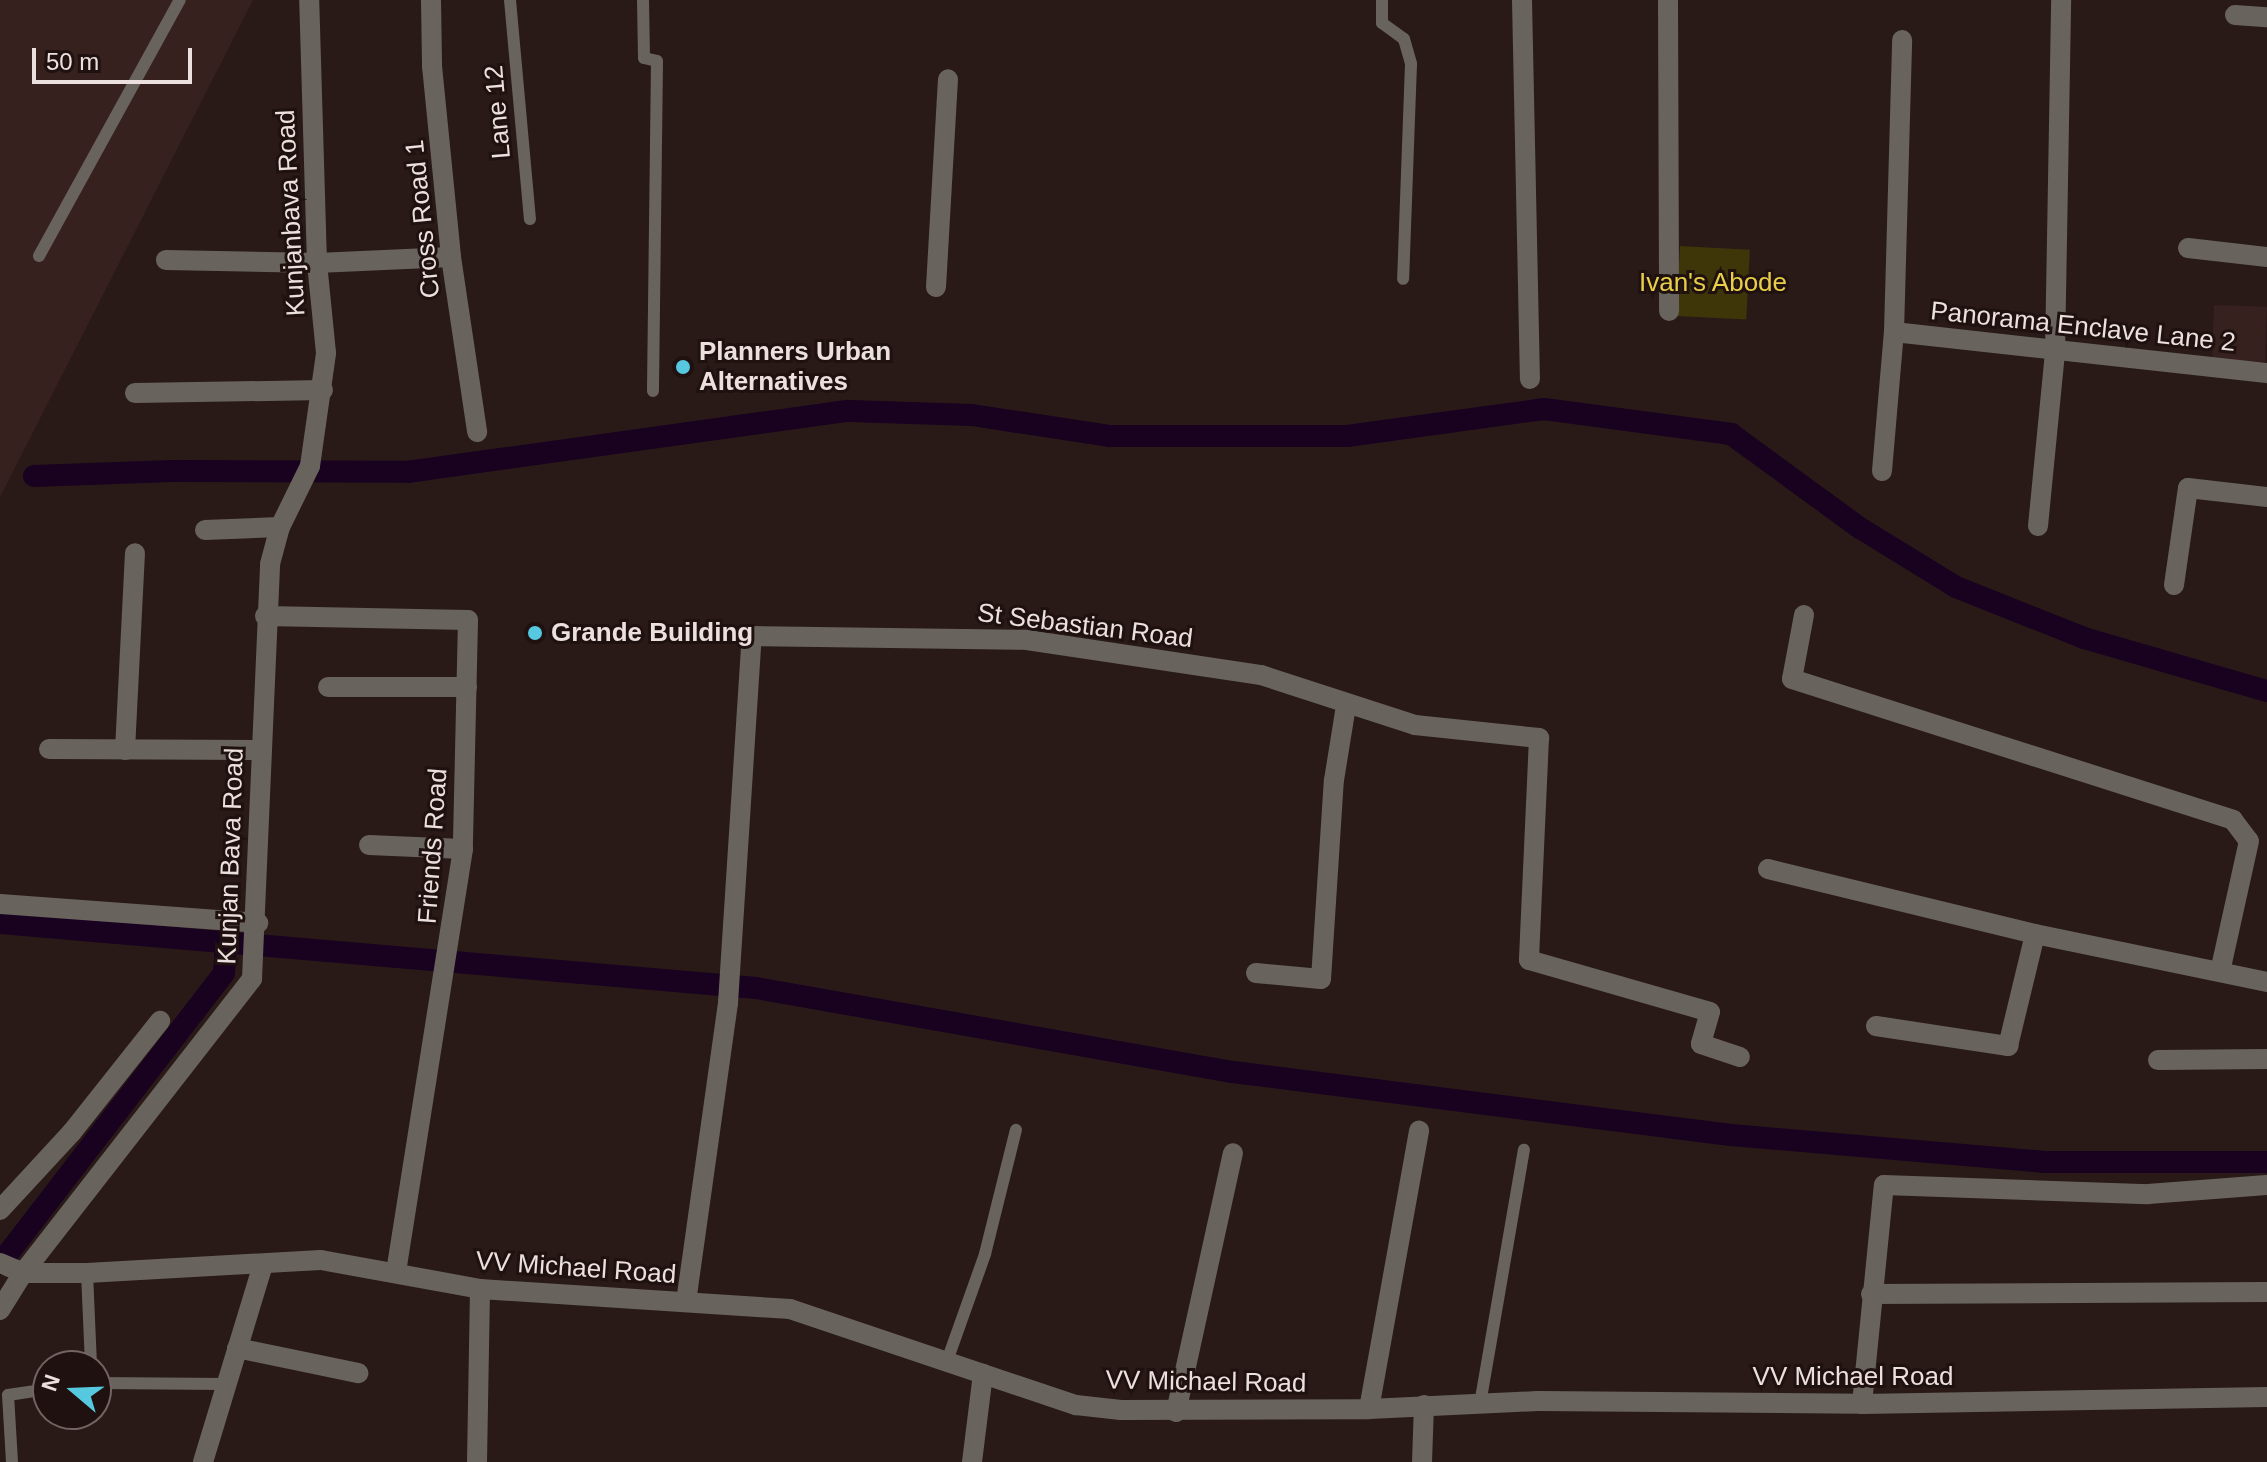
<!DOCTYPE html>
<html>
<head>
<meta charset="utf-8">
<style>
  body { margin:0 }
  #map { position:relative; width:2267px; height:1462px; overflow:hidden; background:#291a18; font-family:Arial,sans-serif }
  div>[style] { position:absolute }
  .built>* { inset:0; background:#37211e; transform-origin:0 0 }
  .green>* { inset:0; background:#3e3509; transform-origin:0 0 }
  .canal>* { height:22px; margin:-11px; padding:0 11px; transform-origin:11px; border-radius:11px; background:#190120 }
  .service>* { height:12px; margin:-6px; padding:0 6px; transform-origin:6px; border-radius:6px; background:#69635e }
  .minor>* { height:20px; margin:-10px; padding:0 10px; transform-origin:10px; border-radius:10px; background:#69635e }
  .dots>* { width:22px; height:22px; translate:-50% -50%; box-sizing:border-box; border:4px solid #1f110f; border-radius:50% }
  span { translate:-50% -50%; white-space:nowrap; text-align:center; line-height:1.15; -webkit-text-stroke:6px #1f110f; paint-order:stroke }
  .street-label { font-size:26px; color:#ebe0de }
  .park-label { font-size:26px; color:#e9ce4a }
  .poi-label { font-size:26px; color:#ebe0de; font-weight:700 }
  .left { translate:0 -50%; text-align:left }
  .north { position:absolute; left:32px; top:1350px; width:80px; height:80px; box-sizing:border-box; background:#1f110f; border:2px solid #716462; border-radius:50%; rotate:289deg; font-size:22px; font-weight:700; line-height:32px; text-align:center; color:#ebe0de }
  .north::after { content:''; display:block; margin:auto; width:28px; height:36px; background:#56c9e1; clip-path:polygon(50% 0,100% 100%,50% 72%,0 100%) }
  .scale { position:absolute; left:32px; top:48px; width:160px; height:36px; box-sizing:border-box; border:4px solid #ebe0de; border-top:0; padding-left:10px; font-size:24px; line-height:28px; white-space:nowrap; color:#ebe0de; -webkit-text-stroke:6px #1f110f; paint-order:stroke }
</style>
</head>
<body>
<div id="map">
  <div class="built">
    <div style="clip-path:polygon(0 0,253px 0,0 497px)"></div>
    <div style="left:2214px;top:305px;width:53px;height:55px;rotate:2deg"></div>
  </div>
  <div class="green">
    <div style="left:1680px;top:246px;width:70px;height:70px;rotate:3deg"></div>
  </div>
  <div class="canal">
    <div style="left:34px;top:476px;width:138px;rotate:-2.1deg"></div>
    <div style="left:172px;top:471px;width:235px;rotate:0.2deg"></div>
    <div style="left:407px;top:472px;width:446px;rotate:-7.9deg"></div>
    <div style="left:849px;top:411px;width:123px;rotate:1.9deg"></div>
    <div style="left:972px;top:415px;width:140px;rotate:8.7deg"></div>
    <div style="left:1110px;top:436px;width:237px"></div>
    <div style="left:1347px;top:436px;width:199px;rotate:-7.8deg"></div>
    <div style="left:1544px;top:409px;width:189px;rotate:7.6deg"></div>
    <div style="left:1731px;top:434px;width:160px;rotate:36.1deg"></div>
    <div style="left:1860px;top:528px;width:113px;rotate:31.6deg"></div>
    <div style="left:1956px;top:587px;width:138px;rotate:21.7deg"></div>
    <div style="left:2084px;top:638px;width:191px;rotate:16.2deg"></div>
    <div style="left:0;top:923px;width:759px;rotate:4.91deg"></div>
    <div style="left:756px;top:988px;width:484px;rotate:10deg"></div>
    <div style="left:1233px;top:1072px;width:502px;rotate:7.21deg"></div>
    <div style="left:1731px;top:1135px;width:313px;rotate:4.9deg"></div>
    <div style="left:2043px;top:1162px;width:224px"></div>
    <div style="left:0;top:1264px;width:367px;rotate:-52.4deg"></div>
    <div style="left:224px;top:973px;width:27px;rotate:-86deg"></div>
  </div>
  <div class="service">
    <div style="left:510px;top:0;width:220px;rotate:84.8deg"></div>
    <div style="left:643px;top:0;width:58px;rotate:89deg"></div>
    <div style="left:644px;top:58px;width:13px;rotate:13deg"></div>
    <div style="left:657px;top:61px;width:330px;rotate:90.7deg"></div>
    <div style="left:1382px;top:0;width:23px;rotate:90deg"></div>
    <div style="left:1382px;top:23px;width:27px;rotate:36deg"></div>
    <div style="left:1404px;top:39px;width:26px;rotate:74deg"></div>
    <div style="left:1411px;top:64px;width:215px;rotate:92.1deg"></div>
    <div style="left:39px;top:256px;width:292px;rotate:-61.2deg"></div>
    <div style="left:87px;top:1273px;width:93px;rotate:87.5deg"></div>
    <div style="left:947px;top:1361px;width:114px;rotate:-70.4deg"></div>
    <div style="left:985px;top:1254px;width:128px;rotate:-76deg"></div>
    <div style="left:96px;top:1383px;width:130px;rotate:0.4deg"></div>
    <div style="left:1480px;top:1404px;width:258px;rotate:-80.2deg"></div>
    <div style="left:12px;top:1462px;width:67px;rotate:-93.4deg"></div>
    <div style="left:8px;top:1395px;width:40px;rotate:-8.5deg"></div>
  </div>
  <div class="minor">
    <div style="left:431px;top:0;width:66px;rotate:89.1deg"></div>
    <div style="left:432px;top:66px;width:192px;rotate:84.3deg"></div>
    <div style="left:451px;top:257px;width:177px;rotate:81.5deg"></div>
    <div style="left:1522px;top:0;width:379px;rotate:88.8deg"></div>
    <div style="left:1668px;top:0;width:311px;rotate:89.8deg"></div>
    <div style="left:2235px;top:15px;width:32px;rotate:4deg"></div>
    <div style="left:2188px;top:248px;width:80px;rotate:6.5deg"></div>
    <div style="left:166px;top:260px;width:151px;rotate:1.1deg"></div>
    <div style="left:317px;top:263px;width:134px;rotate:-2.6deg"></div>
    <div style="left:936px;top:287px;width:208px;rotate:-86.7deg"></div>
    <div style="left:1894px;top:332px;width:375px;rotate:6.3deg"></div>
    <div style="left:135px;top:393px;width:188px;rotate:-0.9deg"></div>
    <div style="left:1882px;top:471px;width:140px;rotate:-85.1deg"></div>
    <div style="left:1894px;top:332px;width:292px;rotate:-88.4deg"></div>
    <div style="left:2038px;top:526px;width:174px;rotate:-84.4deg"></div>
    <div style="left:2055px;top:353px;width:353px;rotate:-89deg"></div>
    <div style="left:205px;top:530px;width:75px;rotate:-2.3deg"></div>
    <div style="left:2174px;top:585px;width:98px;rotate:-81.8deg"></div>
    <div style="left:2188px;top:488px;width:80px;rotate:6.5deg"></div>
    <div style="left:1804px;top:615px;width:65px;rotate:100.6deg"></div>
    <div style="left:1792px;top:679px;width:463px;rotate:17.7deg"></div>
    <div style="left:2233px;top:820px;width:26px;rotate:53deg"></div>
    <div style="left:2249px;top:841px;width:134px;rotate:102.5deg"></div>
    <div style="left:265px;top:616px;width:203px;rotate:1.1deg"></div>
    <div style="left:468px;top:620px;width:229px;rotate:91.3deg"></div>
    <div style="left:463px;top:849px;width:429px;rotate:99deg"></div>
    <div style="left:328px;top:687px;width:139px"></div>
    <div style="left:49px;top:749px;width:211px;rotate:0.3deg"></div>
    <div style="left:125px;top:750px;width:197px;rotate:-87.1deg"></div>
    <div style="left:369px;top:845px;width:94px;rotate:2.4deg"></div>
    <div style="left:1768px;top:869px;width:275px;rotate:13.7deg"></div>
    <div style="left:2035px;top:934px;width:237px;rotate:11.7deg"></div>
    <div style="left:0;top:904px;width:259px;rotate:4.2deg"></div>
    <div style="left:1256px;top:973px;width:65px;rotate:5.3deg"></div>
    <div style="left:1321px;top:979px;width:199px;rotate:-86.3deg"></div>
    <div style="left:1334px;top:780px;width:75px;rotate:-80.8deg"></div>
    <div style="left:1876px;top:1026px;width:134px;rotate:8.6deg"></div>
    <div style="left:2008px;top:1046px;width:115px;rotate:-76.4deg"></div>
    <div style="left:2158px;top:1060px;width:109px;rotate:-0.5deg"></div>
    <div style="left:0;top:1210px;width:106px;rotate:-47.3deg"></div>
    <div style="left:72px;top:1132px;width:142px;rotate:-51.6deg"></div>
    <div style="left:0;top:1263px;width:25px;rotate:23deg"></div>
    <div style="left:23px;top:1273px;width:64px"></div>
    <div style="left:87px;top:1273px;width:234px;rotate:-3.2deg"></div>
    <div style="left:321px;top:1260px;width:162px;rotate:10.3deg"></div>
    <div style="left:480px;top:1289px;width:311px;rotate:3.7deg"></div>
    <div style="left:790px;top:1309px;width:302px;rotate:18.6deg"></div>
    <div style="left:1076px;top:1405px;width:45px;rotate:6.3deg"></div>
    <div style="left:1121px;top:1410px;width:248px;rotate:-0.2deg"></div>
    <div style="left:1369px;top:1409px;width:169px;rotate:-2.7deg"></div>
    <div style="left:1538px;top:1401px;width:324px;rotate:0.5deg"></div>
    <div style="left:1862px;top:1404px;width:405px;rotate:-1deg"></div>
    <div style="left:1871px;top:1294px;width:396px;rotate:-0.3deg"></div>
    <div style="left:686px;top:1302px;width:302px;rotate:-82deg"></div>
    <div style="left:728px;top:1003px;width:368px;rotate:-86.3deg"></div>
    <div style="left:752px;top:636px;width:275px;rotate:0.8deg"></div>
    <div style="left:1027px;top:640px;width:237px;rotate:8.5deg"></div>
    <div style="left:1261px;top:675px;width:162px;rotate:18deg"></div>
    <div style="left:1415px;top:725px;width:125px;rotate:6deg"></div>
    <div style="left:1539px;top:738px;width:222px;rotate:92.6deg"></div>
    <div style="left:1529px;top:960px;width:188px;rotate:16deg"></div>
    <div style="left:1710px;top:1012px;width:33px;rotate:106deg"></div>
    <div style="left:1701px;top:1044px;width:41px;rotate:18.4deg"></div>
    <div style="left:0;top:1310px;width:44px;rotate:-58.1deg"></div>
    <div style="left:23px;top:1273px;width:373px;rotate:-52.1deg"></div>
    <div style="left:252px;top:979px;width:415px;rotate:-87.5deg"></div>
    <div style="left:270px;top:564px;width:38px;rotate:-75deg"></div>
    <div style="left:280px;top:527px;width:68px;rotate:-63.8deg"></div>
    <div style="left:310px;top:466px;width:114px;rotate:-81.9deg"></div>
    <div style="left:326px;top:353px;width:90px;rotate:-95.7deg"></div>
    <div style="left:317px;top:263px;width:263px;rotate:-91.7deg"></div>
    <div style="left:237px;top:1348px;width:124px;rotate:11.7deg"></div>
    <div style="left:1862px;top:1404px;width:220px;rotate:-84.3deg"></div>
    <div style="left:1884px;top:1185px;width:264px;rotate:2deg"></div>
    <div style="left:2148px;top:1194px;width:119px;rotate:-4.3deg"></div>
    <div style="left:1369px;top:1409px;width:283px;rotate:-79.8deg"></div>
    <div style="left:1176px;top:1412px;width:265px;rotate:-77.6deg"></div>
    <div style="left:203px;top:1462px;width:206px;rotate:-73.1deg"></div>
    <div style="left:477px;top:1462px;width:173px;rotate:-89deg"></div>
    <div style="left:972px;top:1462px;width:89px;rotate:-82.9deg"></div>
    <div style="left:1422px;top:1462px;width:57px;rotate:-88deg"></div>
  </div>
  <div class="dots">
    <div style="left:683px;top:367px;background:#56c9e1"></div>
    <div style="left:535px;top:633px;background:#56c9e1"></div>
  </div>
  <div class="street-label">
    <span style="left:498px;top:112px;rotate:-95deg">Lane 12</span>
    <span style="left:291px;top:213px;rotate:-93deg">Kunjanbava Road</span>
    <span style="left:423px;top:219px;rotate:-96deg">Cross Road 1</span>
    <span style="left:2083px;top:327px;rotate:6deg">Panorama Enclave Lane 2</span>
    <span style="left:1085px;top:626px;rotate:7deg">St Sebastian Road</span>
    <span style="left:433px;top:846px;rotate:-86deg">Friends Road</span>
    <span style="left:231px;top:856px;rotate:-88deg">Kunjan Bava Road</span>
    <span style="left:576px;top:1268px;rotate:4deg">VV Michael Road</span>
    <span style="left:1853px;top:1377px">VV Michael Road</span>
    <span style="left:1206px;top:1382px;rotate:1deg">VV Michael Road</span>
  </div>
  <div class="park-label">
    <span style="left:1713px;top:283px">Ivan's Abode</span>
  </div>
  <div class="poi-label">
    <span class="left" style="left:699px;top:367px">Planners Urban<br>Alternatives</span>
    <span class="left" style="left:551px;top:633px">Grande Building</span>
  </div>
  <div class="north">N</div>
  <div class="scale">50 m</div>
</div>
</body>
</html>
